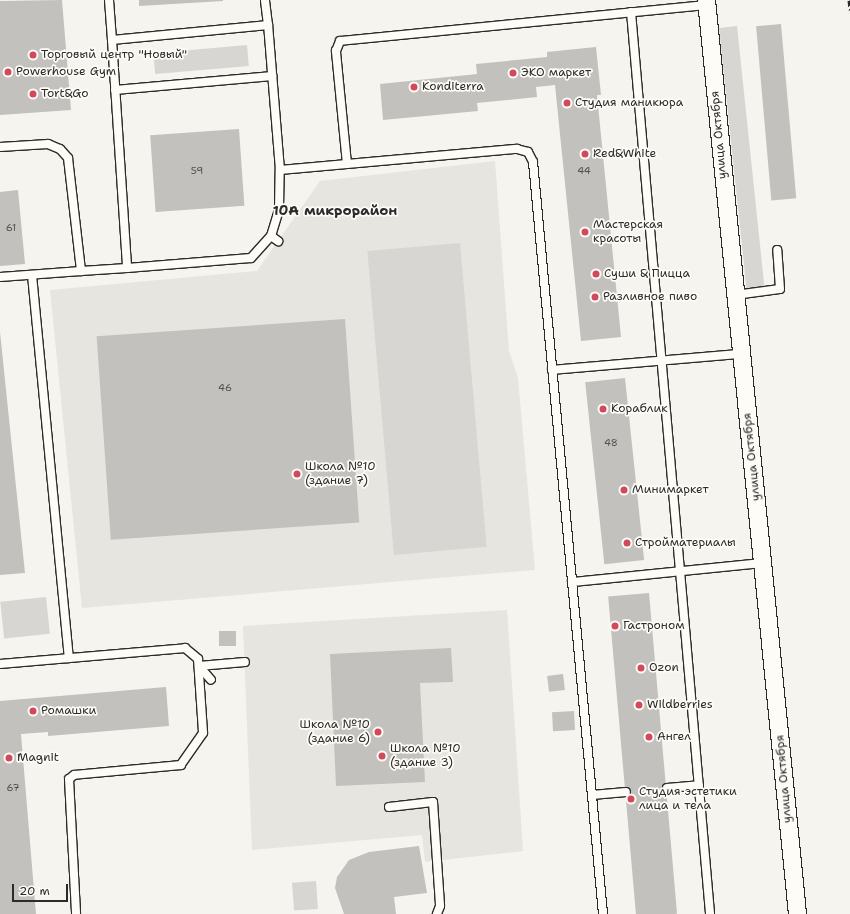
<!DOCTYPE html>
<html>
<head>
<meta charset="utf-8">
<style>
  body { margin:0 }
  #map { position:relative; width:850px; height:914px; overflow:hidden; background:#f5f4ef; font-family:"Shantell Sans",sans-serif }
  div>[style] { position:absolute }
  .built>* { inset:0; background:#e6e5e0 }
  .green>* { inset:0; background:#d7d6d2; transform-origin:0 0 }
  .building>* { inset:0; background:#c2c1be; transform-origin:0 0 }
  .roads { filter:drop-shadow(1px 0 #2b2b2b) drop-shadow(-1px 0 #2b2b2b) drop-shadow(0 1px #2b2b2b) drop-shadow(0 -1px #2b2b2b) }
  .lane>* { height:8px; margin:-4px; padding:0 4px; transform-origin:4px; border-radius:4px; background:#fdfcf7 }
  .street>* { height:17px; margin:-8.5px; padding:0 8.5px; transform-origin:8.5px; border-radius:8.5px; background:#fdfcf7 }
  .rail>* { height:3px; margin-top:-1.5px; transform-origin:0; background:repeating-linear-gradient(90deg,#2b2b2b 0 6px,transparent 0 9px) }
  .dots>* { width:11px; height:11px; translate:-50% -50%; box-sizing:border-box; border:2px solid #fdfcf7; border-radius:50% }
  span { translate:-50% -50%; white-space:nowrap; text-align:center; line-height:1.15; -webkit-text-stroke:3.5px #fdfcf7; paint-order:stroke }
  .number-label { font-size:10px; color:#515050 }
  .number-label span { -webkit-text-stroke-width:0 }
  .poi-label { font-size:12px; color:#2b2b2b }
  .left { translate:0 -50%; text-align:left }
  .right { translate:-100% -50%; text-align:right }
  .street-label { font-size:12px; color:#2b2b2b }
  .quarter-label { font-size:14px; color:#2b2b2b; font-weight:700 }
  .scale { position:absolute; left:12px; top:884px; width:56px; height:18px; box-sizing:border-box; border:2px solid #2b2b2b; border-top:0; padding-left:5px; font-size:12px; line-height:14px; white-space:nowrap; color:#2b2b2b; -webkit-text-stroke:3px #fdfcf7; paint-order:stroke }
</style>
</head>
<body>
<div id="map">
  <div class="built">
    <div style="clip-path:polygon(495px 161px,509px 351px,518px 378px,535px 570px,82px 608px,50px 290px,257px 271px,320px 181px)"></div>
    <div style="clip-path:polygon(507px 610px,523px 851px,425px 862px,422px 835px,252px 850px,243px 626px)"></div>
  </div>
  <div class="green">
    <div style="left:737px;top:26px;width:265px;height:18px;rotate:84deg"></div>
    <div style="left:247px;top:45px;width:21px;height:94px;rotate:85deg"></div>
    <div style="left:460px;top:243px;width:305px;height:93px;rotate:85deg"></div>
    <div style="left:46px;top:597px;width:37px;height:46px;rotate:84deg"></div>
    <div style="left:316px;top:881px;width:28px;height:24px;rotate:86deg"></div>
  </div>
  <div class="building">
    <div style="clip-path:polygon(62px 0,71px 110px,0 115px,0 1px)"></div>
    <div style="clip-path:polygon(139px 0,223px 0,223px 1px,139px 6px)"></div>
    <div style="left:781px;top:24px;width:175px;height:25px;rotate:85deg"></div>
    <div style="clip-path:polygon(596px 47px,601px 95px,597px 95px,621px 337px,581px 341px,555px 85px,536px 87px,537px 97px,477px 103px,478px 111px,383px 120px,380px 84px,477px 74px,476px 64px,547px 57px,547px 52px)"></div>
    <div style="left:239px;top:129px;width:77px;height:89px;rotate:86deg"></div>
    <div style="clip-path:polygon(18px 190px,25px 264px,0 266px,0 192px)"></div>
    <div style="left:345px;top:319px;width:204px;height:249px;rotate:86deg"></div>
    <div style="clip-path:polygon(0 332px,25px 573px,0 575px)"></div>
    <div style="left:625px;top:378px;width:183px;height:40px;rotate:84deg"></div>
    <div style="left:649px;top:593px;width:322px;height:41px;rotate:85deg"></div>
    <div style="left:236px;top:631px;width:15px;height:17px;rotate:90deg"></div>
    <div style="clip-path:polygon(451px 648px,453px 682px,420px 683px,425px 782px,336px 786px,330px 654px)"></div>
    <div style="left:563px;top:674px;width:16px;height:16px;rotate:83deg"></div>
    <div style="clip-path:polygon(166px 687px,169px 726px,48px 736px,48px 732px,21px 734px,36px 914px,0 914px,0 701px)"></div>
    <div style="left:574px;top:711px;width:19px;height:22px;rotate:87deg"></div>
    <div style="clip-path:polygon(419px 846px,427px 893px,394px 897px,396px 914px,344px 914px,335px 888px,337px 877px,349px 860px,369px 852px)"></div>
  </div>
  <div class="roads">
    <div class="lane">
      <div style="left:109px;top:0;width:40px;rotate:85.7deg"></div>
      <div style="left:112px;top:40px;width:157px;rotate:-5.5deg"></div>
      <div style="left:268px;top:25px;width:25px;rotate:-97deg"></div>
      <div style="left:631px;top:12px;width:905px;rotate:84.99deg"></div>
      <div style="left:112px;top:40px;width:228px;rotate:86.2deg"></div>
      <div style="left:127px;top:268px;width:124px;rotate:-4.6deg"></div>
      <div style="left:251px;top:258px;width:30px;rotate:-48deg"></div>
      <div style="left:271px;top:236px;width:28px;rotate:-73deg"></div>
      <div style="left:279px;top:209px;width:39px;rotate:-89deg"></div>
      <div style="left:280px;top:170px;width:145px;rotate:-94.7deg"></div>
      <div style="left:115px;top:90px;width:158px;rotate:-5.1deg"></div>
      <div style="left:0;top:147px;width:48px;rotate:-3.6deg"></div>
      <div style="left:48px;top:144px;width:13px;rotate:23deg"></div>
      <div style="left:60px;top:149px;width:12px;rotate:48deg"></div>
      <div style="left:68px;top:158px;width:114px;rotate:83.4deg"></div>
      <div style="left:81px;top:271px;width:81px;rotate:175.8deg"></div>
      <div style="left:347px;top:164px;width:114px;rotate:-95.6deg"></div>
      <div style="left:336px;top:51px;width:11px;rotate:-68deg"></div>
      <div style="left:340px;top:41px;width:369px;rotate:-5.6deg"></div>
      <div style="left:280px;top:170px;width:238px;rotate:-5.1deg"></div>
      <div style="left:517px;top:149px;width:11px;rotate:15deg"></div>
      <div style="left:528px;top:152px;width:11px;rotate:63deg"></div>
      <div style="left:533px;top:162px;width:755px;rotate:84.68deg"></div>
      <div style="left:271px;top:236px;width:9px;rotate:36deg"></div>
      <div style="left:81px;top:271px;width:46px;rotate:-3.7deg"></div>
      <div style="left:32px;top:275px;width:385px;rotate:84.5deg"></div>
      <div style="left:735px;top:295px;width:45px;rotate:-7.6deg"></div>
      <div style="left:780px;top:289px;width:39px;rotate:-94deg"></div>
      <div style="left:552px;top:370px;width:189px;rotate:-4.9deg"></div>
      <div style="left:572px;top:582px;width:192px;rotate:-5.7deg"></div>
      <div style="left:0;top:664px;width:186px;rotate:-4.9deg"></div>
      <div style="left:185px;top:648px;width:17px;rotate:40deg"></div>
      <div style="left:198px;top:659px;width:74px;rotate:86.1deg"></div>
      <div style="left:203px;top:733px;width:39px;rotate:125deg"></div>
      <div style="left:181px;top:765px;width:107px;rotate:174.7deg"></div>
      <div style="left:74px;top:775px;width:6px;rotate:141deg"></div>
      <div style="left:69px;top:779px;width:135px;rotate:87deg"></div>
      <div style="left:199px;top:666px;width:46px;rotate:-5deg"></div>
      <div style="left:199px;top:666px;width:18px;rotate:49deg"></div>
      <div style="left:667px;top:788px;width:32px;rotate:-5deg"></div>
      <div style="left:592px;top:795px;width:34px;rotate:-5deg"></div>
      <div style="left:389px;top:807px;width:44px;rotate:-6.5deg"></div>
      <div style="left:433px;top:802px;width:104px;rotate:86.1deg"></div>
      <div style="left:440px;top:906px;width:9px;rotate:111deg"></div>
    </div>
    <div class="street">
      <div style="left:706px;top:0;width:919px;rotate:84.31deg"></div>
    </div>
  </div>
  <div class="rail">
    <div style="left:849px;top:0;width:10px;rotate:84deg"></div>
  </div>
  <div class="dots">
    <div style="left:33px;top:55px;background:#d1495b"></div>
    <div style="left:8px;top:72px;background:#d1495b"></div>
    <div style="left:513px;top:73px;background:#d1495b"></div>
    <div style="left:414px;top:87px;background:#d1495b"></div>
    <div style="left:33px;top:94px;background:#d1495b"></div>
    <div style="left:567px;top:103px;background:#d1495b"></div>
    <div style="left:585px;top:154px;background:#d1495b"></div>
    <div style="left:585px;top:232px;background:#d1495b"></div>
    <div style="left:596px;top:274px;background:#d1495b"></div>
    <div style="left:595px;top:297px;background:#d1495b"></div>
    <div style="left:603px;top:409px;background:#d1495b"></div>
    <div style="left:297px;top:474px;background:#d1495b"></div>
    <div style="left:624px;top:490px;background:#d1495b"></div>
    <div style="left:627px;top:543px;background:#d1495b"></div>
    <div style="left:615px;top:626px;background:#d1495b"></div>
    <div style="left:641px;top:668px;background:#d1495b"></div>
    <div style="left:639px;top:705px;background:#d1495b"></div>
    <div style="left:33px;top:711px;background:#d1495b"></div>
    <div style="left:378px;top:732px;background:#d1495b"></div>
    <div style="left:649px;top:737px;background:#d1495b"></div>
    <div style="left:382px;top:756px;background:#d1495b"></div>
    <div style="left:9px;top:758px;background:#d1495b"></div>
    <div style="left:631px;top:799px;background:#d1495b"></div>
  </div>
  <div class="number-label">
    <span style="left:197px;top:171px">59</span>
    <span style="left:584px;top:171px">44</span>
    <span style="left:11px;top:228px">61</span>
    <span style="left:225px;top:388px">46</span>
    <span style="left:611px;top:443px">48</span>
    <span style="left:13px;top:788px">67</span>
  </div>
  <div class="poi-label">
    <span class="left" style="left:41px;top:55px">Торговый центр "Новый"</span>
    <span class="left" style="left:16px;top:72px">Powerhouse Gym</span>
    <span class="left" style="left:521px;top:73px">ЭКО маркет</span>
    <span class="left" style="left:422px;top:87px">Konditerra</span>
    <span class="left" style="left:41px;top:94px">Tort&amp;Go</span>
    <span class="left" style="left:575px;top:103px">Студия маникюра</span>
    <span class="left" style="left:593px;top:154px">Red&amp;White</span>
    <span class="left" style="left:593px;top:232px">Мастерская<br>красоты</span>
    <span class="left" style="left:604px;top:274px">Суши &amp; Пицца</span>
    <span class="left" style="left:603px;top:297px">Разливное пиво</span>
    <span class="left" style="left:611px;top:409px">Кораблик</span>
    <span class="left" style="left:305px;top:474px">Школа №10<br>(здание 7)</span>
    <span class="left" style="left:632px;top:490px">Минимаркет</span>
    <span class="left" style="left:635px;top:543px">Стройматериалы</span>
    <span class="left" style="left:623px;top:626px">Гастроном</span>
    <span class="left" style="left:649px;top:668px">Ozon</span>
    <span class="left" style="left:647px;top:705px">Wildberries</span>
    <span class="left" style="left:41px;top:711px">Ромашки</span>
    <span class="right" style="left:370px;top:732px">Школа №10<br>(здание 6)</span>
    <span class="left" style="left:657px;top:737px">Ангел</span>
    <span class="left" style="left:390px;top:756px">Школа №10<br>(здание 3)</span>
    <span class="left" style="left:17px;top:758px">Magnit</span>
    <span class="left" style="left:639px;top:799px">Студия эстетики<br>лица и тела</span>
  </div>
  <div class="street-label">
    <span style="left:719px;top:135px;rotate:-95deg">улица Октября</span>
    <span style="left:752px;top:457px;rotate:-96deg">улица Октября</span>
    <span style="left:784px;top:779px;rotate:-95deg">улица Октября</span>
  </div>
  <div class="quarter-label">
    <span style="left:335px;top:210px">10А микрорайон</span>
  </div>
  <div class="scale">20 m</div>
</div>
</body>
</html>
